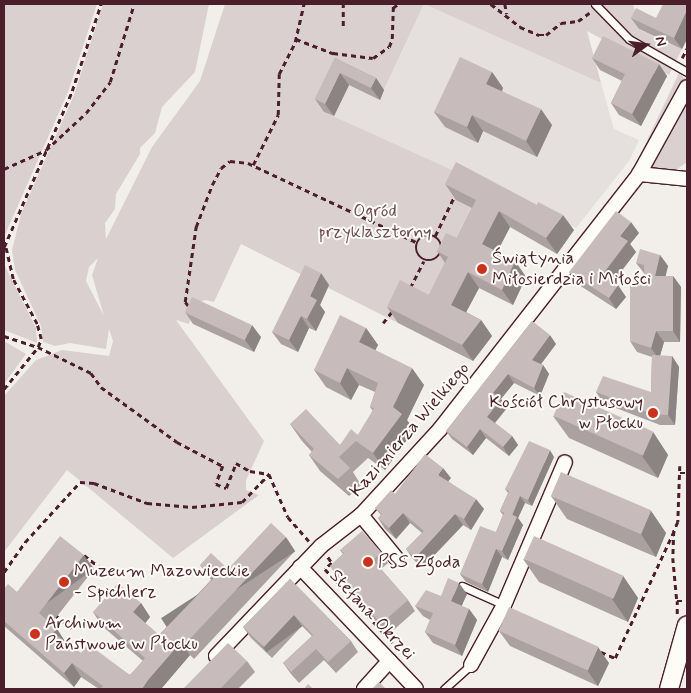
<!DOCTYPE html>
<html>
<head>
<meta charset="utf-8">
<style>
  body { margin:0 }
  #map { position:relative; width:691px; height:693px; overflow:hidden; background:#f2efeb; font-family:Mynerve,sans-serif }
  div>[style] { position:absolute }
  .built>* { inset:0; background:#e5dfdd }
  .green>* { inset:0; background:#d9d0cf }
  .path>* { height:2.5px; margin-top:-1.25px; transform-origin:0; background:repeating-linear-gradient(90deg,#4a1f2b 0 5px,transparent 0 9px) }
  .path>.ring { margin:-1.25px; padding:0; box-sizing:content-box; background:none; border:2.5px solid #4a1f2b; border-radius:50% }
  .roads { filter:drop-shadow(1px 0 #4a1f2b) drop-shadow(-1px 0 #4a1f2b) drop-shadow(0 1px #4a1f2b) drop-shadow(0 -1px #4a1f2b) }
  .service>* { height:7px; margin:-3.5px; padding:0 3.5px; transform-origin:3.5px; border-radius:3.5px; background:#fdfcf7 }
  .minor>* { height:14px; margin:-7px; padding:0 7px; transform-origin:7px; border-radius:7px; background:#fdfcf7 }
  .tertiary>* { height:18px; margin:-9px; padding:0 9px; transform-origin:9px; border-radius:9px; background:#fdfcf7 }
  .wall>* { inset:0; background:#aca1a1 }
  .shaded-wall>* { inset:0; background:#8c8383; transform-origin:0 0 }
  .building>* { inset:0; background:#c8bbbb; transform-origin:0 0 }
  .dots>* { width:14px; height:14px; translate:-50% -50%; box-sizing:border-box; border:2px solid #fdfcf7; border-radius:50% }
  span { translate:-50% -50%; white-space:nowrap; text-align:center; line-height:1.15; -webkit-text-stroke:4px #fdfcf7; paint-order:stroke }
  .park-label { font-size:18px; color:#6e4b54 }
  .poi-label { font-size:18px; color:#4a1f2b }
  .left { translate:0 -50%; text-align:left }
  .right { translate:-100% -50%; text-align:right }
  .street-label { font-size:18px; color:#4a1f2b }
  .frame { position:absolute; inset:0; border:5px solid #4a1f2b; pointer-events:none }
  .north { position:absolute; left:621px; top:20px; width:50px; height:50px; -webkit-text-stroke:4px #fdfcf7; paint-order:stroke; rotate:76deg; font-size:14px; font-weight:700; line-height:20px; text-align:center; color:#4a1f2b }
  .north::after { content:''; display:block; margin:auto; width:18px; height:22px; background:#4a1f2b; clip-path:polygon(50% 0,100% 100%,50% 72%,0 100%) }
</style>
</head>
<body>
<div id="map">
  <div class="built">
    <div style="clip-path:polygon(424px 4px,601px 83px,614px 129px,639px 140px,629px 161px,576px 228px,324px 112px,343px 70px,385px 89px)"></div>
  </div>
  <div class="green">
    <div style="clip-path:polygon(4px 4px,97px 4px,68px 92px,4px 237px)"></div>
    <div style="clip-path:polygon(evenodd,103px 4px,209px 4px,195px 72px,162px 107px,155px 133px,140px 148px,140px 154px,116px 194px,115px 209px,105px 223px,106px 239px,152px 147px,200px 81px,225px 4px,633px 4px,640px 30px,682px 49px,669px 75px,587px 31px,601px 83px,424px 4px,384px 90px,344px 70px,324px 112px,463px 175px,487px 216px,440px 311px,412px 296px,398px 323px,241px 244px,214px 302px,206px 300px,195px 303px,189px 324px,176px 320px,264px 441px,246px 480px,246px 490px,259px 495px,173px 558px,67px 470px,4px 552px,4px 396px,36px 360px,62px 350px,109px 356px,113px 341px,109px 329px,106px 349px,70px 343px,55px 346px,43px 342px,41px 326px,15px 270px,12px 250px,21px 214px,74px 95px,103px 4px,98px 258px,92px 275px,104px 316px,86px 281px,89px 267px,98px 258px)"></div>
    <div style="clip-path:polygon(679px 73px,687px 81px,649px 151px,643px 149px)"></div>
    <div style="clip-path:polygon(687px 97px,687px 162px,676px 170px,652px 168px,650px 163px,664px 143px)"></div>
    <div style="clip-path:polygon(4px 264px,36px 328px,37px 343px,4px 330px)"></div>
    <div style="clip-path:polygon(4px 341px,26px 354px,4px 384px)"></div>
  </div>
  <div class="path">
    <div style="left:491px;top:4px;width:37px;rotate:38deg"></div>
    <div style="left:520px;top:27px;width:21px;rotate:23deg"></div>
    <div style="left:539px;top:35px;width:7px"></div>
    <div style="left:546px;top:35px;width:19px;rotate:-39deg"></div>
    <div style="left:561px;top:23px;width:17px;rotate:-7deg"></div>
    <div style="left:578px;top:21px;width:14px;rotate:-36deg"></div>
    <div style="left:505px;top:4px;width:10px;rotate:79deg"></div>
    <div style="left:393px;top:8px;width:6px;rotate:-39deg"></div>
    <div style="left:343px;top:26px;width:22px;rotate:-90deg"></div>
    <div style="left:296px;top:39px;width:40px;rotate:21deg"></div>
    <div style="left:333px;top:53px;width:40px;rotate:7.1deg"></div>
    <div style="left:373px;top:58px;width:19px;rotate:-35deg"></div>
    <div style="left:389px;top:47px;width:9px;rotate:-69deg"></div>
    <div style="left:392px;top:39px;width:35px;rotate:-88deg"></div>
    <div style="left:682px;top:58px;width:11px;rotate:-63deg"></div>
    <div style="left:253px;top:165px;width:56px;rotate:-63.4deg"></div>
    <div style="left:278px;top:115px;width:41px;rotate:-88.6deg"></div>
    <div style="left:279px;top:74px;width:36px;rotate:-63deg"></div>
    <div style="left:295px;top:42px;width:39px;rotate:-77deg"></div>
    <div style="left:4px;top:169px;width:46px;rotate:-24.3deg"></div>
    <div style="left:46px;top:150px;width:54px;rotate:-42.8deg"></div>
    <div style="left:86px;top:113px;width:39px;rotate:-52deg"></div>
    <div style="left:110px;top:82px;width:82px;rotate:-72.9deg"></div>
    <div class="ring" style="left:416px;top:235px;width:23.5px;height:23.5px"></div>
    <div style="left:435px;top:236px;width:46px;rotate:-64deg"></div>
    <div style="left:4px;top:247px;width:170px;rotate:-66.4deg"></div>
    <div style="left:72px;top:91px;width:92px;rotate:-71.6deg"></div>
    <div style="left:410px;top:288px;width:30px;rotate:-63deg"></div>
    <div style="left:188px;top:306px;width:5px;rotate:-127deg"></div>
    <div style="left:185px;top:302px;width:76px;rotate:-81.7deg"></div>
    <div style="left:196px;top:227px;width:45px;rotate:-69.1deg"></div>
    <div style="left:212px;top:185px;width:19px;rotate:-62deg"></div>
    <div style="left:221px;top:168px;width:11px;rotate:-38deg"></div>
    <div style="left:230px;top:161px;width:18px;rotate:6deg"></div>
    <div style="left:248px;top:163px;width:186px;rotate:25.2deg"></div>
    <div style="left:383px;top:323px;width:16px;rotate:-52deg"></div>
    <div style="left:4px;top:336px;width:36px;rotate:18deg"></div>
    <div style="left:38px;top:347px;width:59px;rotate:26.1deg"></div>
    <div style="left:91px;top:373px;width:17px;rotate:54deg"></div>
    <div style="left:101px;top:387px;width:94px;rotate:35.9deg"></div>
    <div style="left:177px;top:442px;width:52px;rotate:27.6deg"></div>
    <div style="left:223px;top:466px;width:19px;rotate:111deg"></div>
    <div style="left:216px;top:484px;width:11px;rotate:22deg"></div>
    <div style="left:226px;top:488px;width:27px;rotate:-68deg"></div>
    <div style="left:236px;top:463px;width:16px;rotate:30deg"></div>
    <div style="left:250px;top:471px;width:19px;rotate:9deg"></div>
    <div style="left:4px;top:389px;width:54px;rotate:-51deg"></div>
    <div style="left:38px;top:347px;width:9px;rotate:-69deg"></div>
    <div style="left:41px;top:339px;width:16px;rotate:-105deg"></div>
    <div style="left:37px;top:324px;width:51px;rotate:-118.1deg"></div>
    <div style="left:13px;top:279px;width:35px;rotate:-103deg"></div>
    <div style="left:680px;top:466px;width:56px;rotate:92deg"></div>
    <div style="left:678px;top:522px;width:10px;rotate:114deg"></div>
    <div style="left:674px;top:531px;width:27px;rotate:92deg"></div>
    <div style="left:673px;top:558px;width:43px;rotate:84.7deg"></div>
    <div style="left:677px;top:601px;width:10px"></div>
    <div style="left:680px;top:473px;width:7px"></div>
    <div style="left:269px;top:474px;width:47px;rotate:66.2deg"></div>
    <div style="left:288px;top:517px;width:32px;rotate:49deg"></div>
    <div style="left:84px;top:555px;width:34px;rotate:38deg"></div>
    <div style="left:328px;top:557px;width:7px;rotate:56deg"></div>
    <div style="left:332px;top:563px;width:9px;rotate:139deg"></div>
    <div style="left:325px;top:569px;width:100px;rotate:47.4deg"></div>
    <div style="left:4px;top:572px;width:37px;rotate:-55deg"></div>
    <div style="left:25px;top:542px;width:81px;rotate:-47.5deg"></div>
    <div style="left:80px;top:482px;width:14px;rotate:4deg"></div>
    <div style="left:94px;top:483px;width:57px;rotate:20.7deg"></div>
    <div style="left:147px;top:503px;width:45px;rotate:5.1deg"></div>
    <div style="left:192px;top:507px;width:50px;rotate:-5.7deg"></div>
    <div style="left:242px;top:502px;width:39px;rotate:-46deg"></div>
    <div style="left:54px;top:614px;width:24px;rotate:38deg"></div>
    <div style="left:677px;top:614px;width:13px;rotate:-90deg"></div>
    <div style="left:601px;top:652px;width:15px;rotate:23deg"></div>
    <div style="left:615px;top:658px;width:140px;rotate:-65.1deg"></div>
  </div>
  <div class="roads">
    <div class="service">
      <div style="left:595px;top:4px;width:49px;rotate:45.8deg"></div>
      <div style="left:629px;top:39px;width:67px;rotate:29.6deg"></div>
      <div style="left:462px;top:586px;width:46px;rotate:24.3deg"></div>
      <div style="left:444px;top:689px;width:36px;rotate:-42deg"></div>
    </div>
    <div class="minor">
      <div style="left:639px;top:174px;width:48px;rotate:5.9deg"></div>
      <div style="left:361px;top:515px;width:57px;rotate:50.7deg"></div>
      <div style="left:300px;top:567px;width:168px;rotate:46.4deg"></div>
      <div style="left:216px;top:656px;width:152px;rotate:-46.3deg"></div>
      <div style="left:321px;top:546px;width:51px;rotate:-37.8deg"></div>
      <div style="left:361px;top:515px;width:117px;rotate:-47.4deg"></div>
      <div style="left:440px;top:429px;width:323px;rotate:-52deg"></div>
      <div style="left:639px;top:174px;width:99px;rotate:-61.1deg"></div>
      <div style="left:471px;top:665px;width:68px;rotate:-61.2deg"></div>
      <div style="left:504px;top:605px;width:155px;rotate:-66.9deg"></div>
      <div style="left:364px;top:689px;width:38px;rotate:-48deg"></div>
    </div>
    <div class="tertiary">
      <div style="left:669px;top:689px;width:66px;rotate:-74.3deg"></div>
    </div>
  </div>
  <div class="wall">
    <div style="clip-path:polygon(687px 4px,687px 39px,682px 49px,639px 29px,631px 18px,656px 18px)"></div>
    <div style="clip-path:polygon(335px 58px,376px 78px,384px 90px,380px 100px,349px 85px,334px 116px,324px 112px,315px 99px)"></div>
    <div style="clip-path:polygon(592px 58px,667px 76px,641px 126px,619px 115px,611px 103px,622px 81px,600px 70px)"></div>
    <div style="clip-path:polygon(492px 72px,503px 88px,502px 91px,552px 125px,537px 157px,483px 131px,478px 143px,445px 127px,434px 112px)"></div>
    <div style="clip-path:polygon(445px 184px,574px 230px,557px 254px,510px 227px,497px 252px,515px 261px,526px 277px,513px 305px,479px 288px,466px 312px,481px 320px,492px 336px,473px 361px,398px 323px,387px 307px,429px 295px,445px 263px,437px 251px,457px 238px,472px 208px,456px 200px)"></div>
    <div style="clip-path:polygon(639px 233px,630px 244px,636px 252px,613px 281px,626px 297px,616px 309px,576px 283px,569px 272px)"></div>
    <div style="clip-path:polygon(660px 255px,668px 266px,665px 276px,673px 276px,681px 287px,680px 342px,664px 342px,660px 356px,672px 356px,679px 367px,675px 425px,660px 425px,603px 403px,596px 392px,651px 392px,652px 357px,637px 352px,630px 341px,645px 285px,644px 273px,636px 263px)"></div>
    <div style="clip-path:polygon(329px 285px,320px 305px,325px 312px,316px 331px,309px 328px,298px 352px,281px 344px,272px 332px)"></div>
    <div style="clip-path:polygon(185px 312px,261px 337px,254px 352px,193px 324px)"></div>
    <div style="clip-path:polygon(532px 321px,556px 344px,541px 364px,543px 365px,549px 374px,540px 396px,514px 383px,501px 399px,507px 408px,495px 423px,512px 436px,518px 445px,509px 456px,486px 438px,473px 455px,452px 439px,446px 431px)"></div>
    <div style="clip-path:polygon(366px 328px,378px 345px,375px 350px,424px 385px,407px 420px,414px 430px,385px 470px,368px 458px,353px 472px,361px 485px,349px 496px,320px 471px,309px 455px,312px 452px,302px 441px,290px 424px,340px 445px,358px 435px,373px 411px,370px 407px,375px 392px,359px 385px,351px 400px,326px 387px,314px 370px)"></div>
    <div style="clip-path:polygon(553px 416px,653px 432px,668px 455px,658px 478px,569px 438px)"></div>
    <div style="clip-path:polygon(554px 457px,532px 506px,525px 503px,518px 518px,523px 525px,508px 560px,502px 557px,488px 592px,466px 582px,460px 574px,496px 532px,503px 515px,500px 511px,508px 493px,505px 489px)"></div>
    <div style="clip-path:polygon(451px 478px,448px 481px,484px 509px,471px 530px,463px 525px,422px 568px,413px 559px,406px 549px,422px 533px,410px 523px,396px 539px,385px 529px,378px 518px,381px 515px,375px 508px,395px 494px)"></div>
    <div style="clip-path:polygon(551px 496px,651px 511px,666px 533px,656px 557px,567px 519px)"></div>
    <div style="clip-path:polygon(340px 550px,381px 552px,388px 563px,381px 569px,408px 600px,415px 611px,388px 635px,337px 576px,330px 566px,343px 554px)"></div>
    <div style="clip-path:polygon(295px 551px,194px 659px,190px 655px,161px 689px,99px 689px,81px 677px,74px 687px,4px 626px,4px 589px,17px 592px,94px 569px,51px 624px,57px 629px,66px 643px,81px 653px,130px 675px,143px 661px,102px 626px,93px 612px,141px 603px,150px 617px,145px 623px,159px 635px,211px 580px,200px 565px,228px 569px)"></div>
    <div style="clip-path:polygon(523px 559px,623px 576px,638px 598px,628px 622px,539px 582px)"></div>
    <div style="clip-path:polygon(290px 579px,351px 641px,358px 652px,336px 673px,324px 660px,299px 683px,291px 674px,283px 663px,312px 636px,302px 626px,272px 658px,251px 638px,243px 627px)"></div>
    <div style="clip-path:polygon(467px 594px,461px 606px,469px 609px,477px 620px,462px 656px,433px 643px,425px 632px,430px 620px,423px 616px,415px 606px,441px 596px)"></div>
    <div style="clip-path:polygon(499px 631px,609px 663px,598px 686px,510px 646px)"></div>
    <div style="clip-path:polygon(247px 661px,255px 672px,238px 689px,183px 689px)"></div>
  </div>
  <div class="shaded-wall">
    <div style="clip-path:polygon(687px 10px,687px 39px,682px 49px,674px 38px)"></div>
    <div style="clip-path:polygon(659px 64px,667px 76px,641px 126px,632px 114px)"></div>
    <div style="clip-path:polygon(492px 72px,503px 88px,498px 99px,486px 84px)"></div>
    <div style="clip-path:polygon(340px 73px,349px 85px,334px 116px,325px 104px)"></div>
    <div style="clip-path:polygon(376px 78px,384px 90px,380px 100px,371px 88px)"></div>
    <div style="clip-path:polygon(541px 109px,552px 125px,537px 157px,526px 141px)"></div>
    <div style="clip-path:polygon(472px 115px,483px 131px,478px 143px,467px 127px)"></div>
    <div style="clip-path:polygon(499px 211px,510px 227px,493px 260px,482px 244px)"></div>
    <div style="clip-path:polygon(563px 215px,574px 230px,557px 254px,546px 238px)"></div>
    <div style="clip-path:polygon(631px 222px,639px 233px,630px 244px,636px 252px,611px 285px,603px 274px,620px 236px)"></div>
    <div style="clip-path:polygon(660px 255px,668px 266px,663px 287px,655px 276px)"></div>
    <div style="clip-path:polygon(515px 261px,526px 277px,513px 305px,502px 290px)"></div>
    <div style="clip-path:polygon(468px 272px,479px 288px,462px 320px,451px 305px)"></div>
    <div style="clip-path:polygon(321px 273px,329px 285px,320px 305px,325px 312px,316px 331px,307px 319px,310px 296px)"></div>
    <div style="clip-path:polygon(673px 276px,681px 287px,680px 342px,673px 331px)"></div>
    <div style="clip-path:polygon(618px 285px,626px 297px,616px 309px,609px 298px)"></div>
    <div style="clip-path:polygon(301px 316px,309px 328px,298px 352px,289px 340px)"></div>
    <div style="clip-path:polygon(481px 320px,492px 336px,473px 361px,462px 345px)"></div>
    <div style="clip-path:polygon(252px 325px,261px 337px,254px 352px,245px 340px)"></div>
    <div style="clip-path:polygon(366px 328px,378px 345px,371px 359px,359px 342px)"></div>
    <div style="clip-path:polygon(656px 331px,664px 342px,659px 359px,651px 348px)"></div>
    <div style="clip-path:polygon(550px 335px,556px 344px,538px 368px,532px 360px)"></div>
    <div style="clip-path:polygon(672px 356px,679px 367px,675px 425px,668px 415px)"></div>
    <div style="clip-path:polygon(543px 365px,549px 374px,540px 396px,534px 388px)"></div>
    <div style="clip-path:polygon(347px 368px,359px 385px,351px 400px,340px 383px)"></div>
    <div style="clip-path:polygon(412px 368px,424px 385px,407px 420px,414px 430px,385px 470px,373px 453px,393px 407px)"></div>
    <div style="clip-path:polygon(508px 374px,514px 383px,499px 401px,493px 393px)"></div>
    <div style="clip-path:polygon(501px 399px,507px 408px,493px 425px,487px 417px)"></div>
    <div style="clip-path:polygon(480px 429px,486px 438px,473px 455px,467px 447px)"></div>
    <div style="clip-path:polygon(653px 432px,668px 455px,658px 478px,642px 456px)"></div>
    <div style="clip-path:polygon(512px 436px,518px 445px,509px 456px,503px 447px)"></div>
    <div style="clip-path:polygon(550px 450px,554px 457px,532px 506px,528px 500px)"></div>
    <div style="clip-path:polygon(443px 468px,451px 478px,445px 485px,438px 475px)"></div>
    <div style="clip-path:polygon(520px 496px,525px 503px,518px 518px,523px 525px,508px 560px,502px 551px,512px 516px)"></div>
    <div style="clip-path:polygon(476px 499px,484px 509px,471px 530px,464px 519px)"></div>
    <div style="clip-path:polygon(651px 511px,666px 533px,656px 557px,641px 534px)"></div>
    <div style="clip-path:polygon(403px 513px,410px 523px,396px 539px,389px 528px)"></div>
    <div style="clip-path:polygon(455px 514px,463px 525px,422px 568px,415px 558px)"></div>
    <div style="left:286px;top:537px;width:17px;height:149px;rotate:57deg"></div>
    <div style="clip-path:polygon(496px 549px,502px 557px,488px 592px,482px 584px)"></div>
    <div style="left:84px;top:555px;width:17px;height:73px;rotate:54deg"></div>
    <div style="clip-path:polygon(623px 576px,638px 598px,628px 622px,612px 599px)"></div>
    <div style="clip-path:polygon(459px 583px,467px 594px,459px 612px,451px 601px)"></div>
    <div style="clip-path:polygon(141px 603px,150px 617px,143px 626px,133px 612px)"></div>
    <div style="clip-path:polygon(469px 609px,477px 620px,462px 656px,455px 645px)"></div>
    <div style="left:294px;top:615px;width:14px;height:44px;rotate:54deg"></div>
    <div style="clip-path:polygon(57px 629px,66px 643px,53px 633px)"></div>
    <div style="clip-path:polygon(181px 642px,190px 655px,161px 689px,142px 689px,148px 680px)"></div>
    <div style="clip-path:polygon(598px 647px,609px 663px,598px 686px,587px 670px)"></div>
    <div style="clip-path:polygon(72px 663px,81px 677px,74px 687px,64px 673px)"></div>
  </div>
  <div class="building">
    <div style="clip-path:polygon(663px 4px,687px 4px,687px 10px,674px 38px,631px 18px,636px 8px,656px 18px)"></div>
    <div style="clip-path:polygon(603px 36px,659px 64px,632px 114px,611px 103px,625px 74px,592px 58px)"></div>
    <div style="clip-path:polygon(460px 57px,492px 72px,486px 84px,541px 109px,526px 141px,472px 115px,467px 127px,434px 112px)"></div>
    <div style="clip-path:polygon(335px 58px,376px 78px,371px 88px,340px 73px,325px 104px,315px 99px)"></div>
    <div style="clip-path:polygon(456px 162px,537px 205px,538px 202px,563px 215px,546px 238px,499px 211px,482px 244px,515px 261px,502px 290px,468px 272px,451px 305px,481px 320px,462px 345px,387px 307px,400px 280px,429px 295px,448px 257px,437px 251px,446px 233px,457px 238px,476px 200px,445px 184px)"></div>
    <div style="clip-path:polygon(616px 211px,631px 222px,620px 236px,628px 241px,603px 274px,618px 285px,609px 298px,569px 272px)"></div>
    <div style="clip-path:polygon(640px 249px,660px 255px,655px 276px,673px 276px,673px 331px,656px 331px,651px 348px,630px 341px,630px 285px,645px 285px,644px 265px,636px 263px)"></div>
    <div style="clip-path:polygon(305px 265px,321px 273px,310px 296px,317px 300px,307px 319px,301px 316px,289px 340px,272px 332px)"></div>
    <div style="left:192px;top:297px;width:66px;height:17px;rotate:25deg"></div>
    <div style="clip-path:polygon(340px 315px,366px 328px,359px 342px,412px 368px,393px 407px,402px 414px,373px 453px,356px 441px,339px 457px,350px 468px,338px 479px,309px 455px,314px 449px,290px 424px,306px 409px,340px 445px,351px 429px,358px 435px,374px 408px,370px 407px,378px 383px,347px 368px,340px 383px,314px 370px)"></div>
    <div style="clip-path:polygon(532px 321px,550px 335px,532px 360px,543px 365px,534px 388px,508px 374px,493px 393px,501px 399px,487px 417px,512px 436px,503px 447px,480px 429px,467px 447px,446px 431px)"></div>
    <div style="clip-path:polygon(652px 355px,672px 356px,668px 415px,653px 414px,596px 392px,603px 376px,651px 392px)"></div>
    <div style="left:564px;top:392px;width:98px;height:26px;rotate:24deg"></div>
    <div style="clip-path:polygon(529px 441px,550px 450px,528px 500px,520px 496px,512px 515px,505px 511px,505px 513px,500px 511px,509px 491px,505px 489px)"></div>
    <div style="clip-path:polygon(425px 454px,443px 468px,438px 475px,476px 499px,464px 519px,455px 514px,415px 558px,406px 549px,424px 531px,403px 513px,389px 528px,378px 518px,382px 514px,375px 508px,391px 490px,395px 494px)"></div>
    <div style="left:561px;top:472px;width:98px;height:26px;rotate:23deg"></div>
    <div style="clip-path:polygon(505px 511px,517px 517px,502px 551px,496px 549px,482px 584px,460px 574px,480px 526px,496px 532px)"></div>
    <div style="clip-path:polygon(271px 523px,286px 537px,184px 645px,181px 642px,148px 680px,142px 689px,100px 689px,103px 686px,72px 663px,64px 673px,4px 621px,4px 589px,8px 584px,17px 592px,60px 536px,84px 555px,39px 613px,57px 629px,53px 633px,81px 653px,88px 644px,130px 675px,145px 658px,93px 612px,118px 583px,141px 603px,133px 612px,159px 635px,214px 578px,200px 565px,211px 553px,228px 569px)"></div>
    <div style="clip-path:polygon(362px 531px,381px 552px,373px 560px,408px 600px,381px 624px,330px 566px,344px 553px,340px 550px)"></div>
    <div style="left:534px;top:536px;width:98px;height:25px;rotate:24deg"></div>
    <div style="clip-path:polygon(448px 578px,459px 583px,451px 601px,469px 609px,455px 645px,425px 632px,433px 613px,415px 606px,426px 590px,441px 596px)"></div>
    <div style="clip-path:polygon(290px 579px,351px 641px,328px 662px,316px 649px,291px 672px,283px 663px,313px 635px,294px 615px,264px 647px,243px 627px)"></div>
    <div style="left:509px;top:607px;width:98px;height:26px;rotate:24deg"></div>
    <div style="clip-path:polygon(228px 643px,247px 661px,220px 689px,183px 689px)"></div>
    <div style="clip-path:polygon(379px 682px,386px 689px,372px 689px)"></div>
    <div style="clip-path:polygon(308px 684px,313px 689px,304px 689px)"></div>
  </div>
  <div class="dots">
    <div style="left:482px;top:269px;background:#c8321e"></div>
    <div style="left:653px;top:413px;background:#c8321e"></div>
    <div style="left:368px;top:562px;background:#c8321e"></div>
    <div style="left:64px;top:582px;background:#c8321e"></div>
    <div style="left:35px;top:634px;background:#c8321e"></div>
  </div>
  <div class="park-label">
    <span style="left:375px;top:222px">Ogród<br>przyklasztorny</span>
  </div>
  <div class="poi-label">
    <span class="left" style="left:492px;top:269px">Świątynia<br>Miłosierdzia i Miłości</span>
    <span class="right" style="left:643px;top:413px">Kościół Chrystusowy<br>w Płocku</span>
    <span class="left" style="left:378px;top:562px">PSS Zgoda</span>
    <span class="left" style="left:74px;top:582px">Muzeum Mazowieckie<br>- Spichlerz</span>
    <span class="left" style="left:45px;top:634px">Archiwum<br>Państwowe w Płocku</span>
  </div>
  <div class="street-label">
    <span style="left:410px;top:430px;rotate:-49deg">Kazimierza Wielkiego</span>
    <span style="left:372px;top:615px;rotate:47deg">Stefana Okrzei</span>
  </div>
  <div class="frame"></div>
  <div class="north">N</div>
</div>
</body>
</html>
